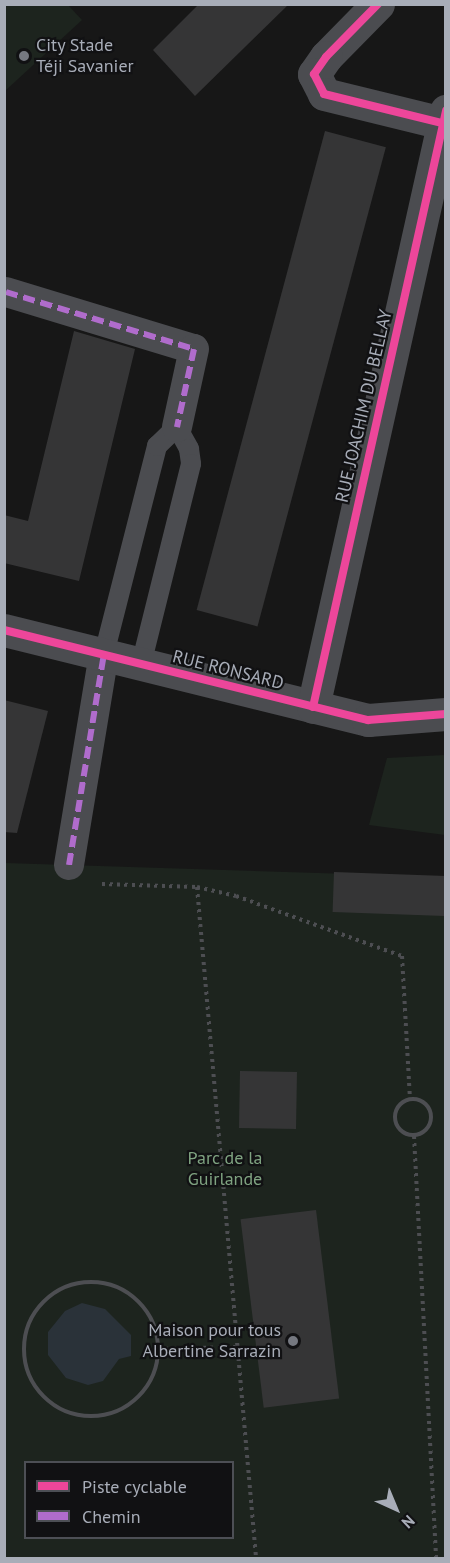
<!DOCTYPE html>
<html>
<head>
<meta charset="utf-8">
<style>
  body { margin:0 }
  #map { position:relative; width:450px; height:1563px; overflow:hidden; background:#171717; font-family:"PT Sans",sans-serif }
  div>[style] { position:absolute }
  .green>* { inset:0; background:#1d241e }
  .water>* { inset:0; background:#2a3239 }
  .building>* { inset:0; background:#353536; transform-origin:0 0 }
  .path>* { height:4px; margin-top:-2px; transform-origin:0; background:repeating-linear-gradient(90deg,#4d4e52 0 3px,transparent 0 7.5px) }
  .path>.ring { margin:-2px; padding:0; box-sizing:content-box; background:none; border:4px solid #4d4e52; border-radius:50% }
  .service>* { height:20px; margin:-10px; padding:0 10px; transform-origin:10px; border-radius:10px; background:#4b4c50 }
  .pedestrian>* { height:30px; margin:-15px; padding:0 15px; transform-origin:15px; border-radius:15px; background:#4b4c50 }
  .minor>* { height:33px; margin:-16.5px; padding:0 16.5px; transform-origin:16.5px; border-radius:16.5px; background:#4b4c50 }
  .quiet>* { height:6px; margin-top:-3px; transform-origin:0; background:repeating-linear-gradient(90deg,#b06ccc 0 12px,transparent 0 18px) }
  .cycleway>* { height:8px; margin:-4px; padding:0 4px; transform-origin:4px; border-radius:4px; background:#ed469a }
  .dots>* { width:16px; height:16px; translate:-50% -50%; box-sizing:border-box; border:3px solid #111113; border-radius:50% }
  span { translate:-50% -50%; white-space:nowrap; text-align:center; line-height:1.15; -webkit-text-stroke:4.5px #111113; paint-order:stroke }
  .poi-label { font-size:18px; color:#a8adb8 }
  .left { translate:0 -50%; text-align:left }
  .right { translate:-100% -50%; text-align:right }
  .street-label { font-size:18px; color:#a8adb8 }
  .park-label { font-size:18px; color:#7fa381 }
  .frame { position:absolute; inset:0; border:6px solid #a8adb8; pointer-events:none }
  .legend { position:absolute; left:24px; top:1461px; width:210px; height:78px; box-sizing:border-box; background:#111113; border:2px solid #4d4f55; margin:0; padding:8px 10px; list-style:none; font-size:18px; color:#a8adb8 }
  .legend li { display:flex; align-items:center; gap:12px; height:30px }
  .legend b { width:30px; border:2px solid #4d4f55 }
  .north { position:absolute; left:366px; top:1479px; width:60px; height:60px; -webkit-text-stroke:4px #111113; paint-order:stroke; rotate:136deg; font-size:16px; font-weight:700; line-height:24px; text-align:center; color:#a8adb8 }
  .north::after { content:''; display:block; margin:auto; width:21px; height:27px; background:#a8adb8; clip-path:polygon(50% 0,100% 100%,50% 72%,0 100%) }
</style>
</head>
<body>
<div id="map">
  <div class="green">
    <div style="clip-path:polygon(5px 4px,68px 5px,82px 20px,5px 91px)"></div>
    <div style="clip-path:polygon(445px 755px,445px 835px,369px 825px,387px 758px)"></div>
    <div style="clip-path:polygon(evenodd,5px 863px,445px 877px,445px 1558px,5px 1558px,5px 863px,26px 1462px,232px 1462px,232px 1538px,26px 1538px,26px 1462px)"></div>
  </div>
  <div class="water">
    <div style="clip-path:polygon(82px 1303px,105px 1309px,131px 1335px,131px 1356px,119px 1359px,103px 1381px,88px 1385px,66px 1378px,48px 1355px,48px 1332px,65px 1311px)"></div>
  </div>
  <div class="building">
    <div style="clip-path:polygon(199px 4px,289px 4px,195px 96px,153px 50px)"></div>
    <div style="left:325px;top:131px;width:63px;height:496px;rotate:15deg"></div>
    <div style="clip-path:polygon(74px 331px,135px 349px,79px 581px,4px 563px,4px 515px,28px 521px)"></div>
    <div style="clip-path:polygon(4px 700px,48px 711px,17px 833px,4px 832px)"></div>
    <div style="left:334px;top:872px;width:112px;height:40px;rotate:2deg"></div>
    <div style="left:240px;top:1071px;width:57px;height:57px;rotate:1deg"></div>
    <div style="left:316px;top:1210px;width:190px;height:76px;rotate:83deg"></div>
  </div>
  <div class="path">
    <div style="left:102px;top:884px;width:95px;rotate:1.8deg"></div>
    <div style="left:197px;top:887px;width:40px;rotate:13deg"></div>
    <div style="left:236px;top:896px;width:177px;rotate:19.9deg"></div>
    <div style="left:402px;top:956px;width:143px;rotate:86.8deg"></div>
    <div style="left:197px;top:887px;width:674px;rotate:84.97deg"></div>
    <div class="ring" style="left:395px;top:1099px;width:32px;height:32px"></div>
    <div style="left:414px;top:1136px;width:423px;rotate:87deg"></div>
    <div class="ring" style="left:24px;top:1282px;width:130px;height:130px"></div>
    <div style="left:158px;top:1349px;width:77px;rotate:-1.5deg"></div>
  </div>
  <div class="service">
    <div style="left:104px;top:654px;width:215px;rotate:-75.7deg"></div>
    <div style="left:157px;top:446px;width:28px;rotate:-44deg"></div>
    <div style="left:177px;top:427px;width:25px;rotate:61deg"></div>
    <div style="left:189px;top:449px;width:15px;rotate:82deg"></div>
    <div style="left:191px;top:464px;width:206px;rotate:104deg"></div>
  </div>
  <div class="pedestrian">
    <div style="left:6px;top:292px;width:196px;rotate:16.9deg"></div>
    <div style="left:194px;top:349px;width:80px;rotate:102.3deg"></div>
    <div style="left:69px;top:865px;width:214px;rotate:-80.6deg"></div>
  </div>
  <div class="minor">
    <div style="left:378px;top:4px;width:74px;rotate:134.5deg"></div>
    <div style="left:326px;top:57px;width:21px;rotate:125deg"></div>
    <div style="left:314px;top:74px;width:22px;rotate:63deg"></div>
    <div style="left:324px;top:94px;width:126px;rotate:13.8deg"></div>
    <div style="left:4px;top:630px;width:375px;rotate:13.9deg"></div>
    <div style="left:368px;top:720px;width:78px;rotate:-4.4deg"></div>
    <div style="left:313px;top:707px;width:611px;rotate:-77.42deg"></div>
  </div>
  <div class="quiet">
    <div style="left:6px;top:292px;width:196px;rotate:16.9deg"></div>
    <div style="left:194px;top:349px;width:80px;rotate:102.3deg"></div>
    <div style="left:69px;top:865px;width:214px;rotate:-80.6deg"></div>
  </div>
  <div class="cycleway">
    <div style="left:378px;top:4px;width:74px;rotate:134.5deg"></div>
    <div style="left:326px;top:57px;width:21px;rotate:125deg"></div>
    <div style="left:314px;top:74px;width:22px;rotate:63deg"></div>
    <div style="left:324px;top:94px;width:126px;rotate:13.8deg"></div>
    <div style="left:4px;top:630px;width:375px;rotate:13.9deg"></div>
    <div style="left:368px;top:720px;width:78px;rotate:-4.4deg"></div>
    <div style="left:313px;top:707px;width:611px;rotate:-77.42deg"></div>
  </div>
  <div class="dots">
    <div style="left:24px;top:56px;background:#757880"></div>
    <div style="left:293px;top:1341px;background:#757880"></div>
  </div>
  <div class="poi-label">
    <span class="left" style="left:36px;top:56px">City Stade<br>Téji Savanier</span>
    <span class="right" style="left:281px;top:1341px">Maison pour tous<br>Albertine Sarrazin</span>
  </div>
  <div class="street-label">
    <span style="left:364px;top:406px;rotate:-77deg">RUE JOACHIM DU BELLAY</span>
    <span style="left:228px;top:670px;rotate:14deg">RUE RONSARD</span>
  </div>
  <div class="park-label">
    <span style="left:225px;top:1169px">Parc de la<br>Guirlande</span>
  </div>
  <div class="frame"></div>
  <ul class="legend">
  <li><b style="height:8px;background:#ed469a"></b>Piste cyclable</li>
  <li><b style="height:8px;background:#b06ccc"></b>Chemin</li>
  </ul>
  <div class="north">N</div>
</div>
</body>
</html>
